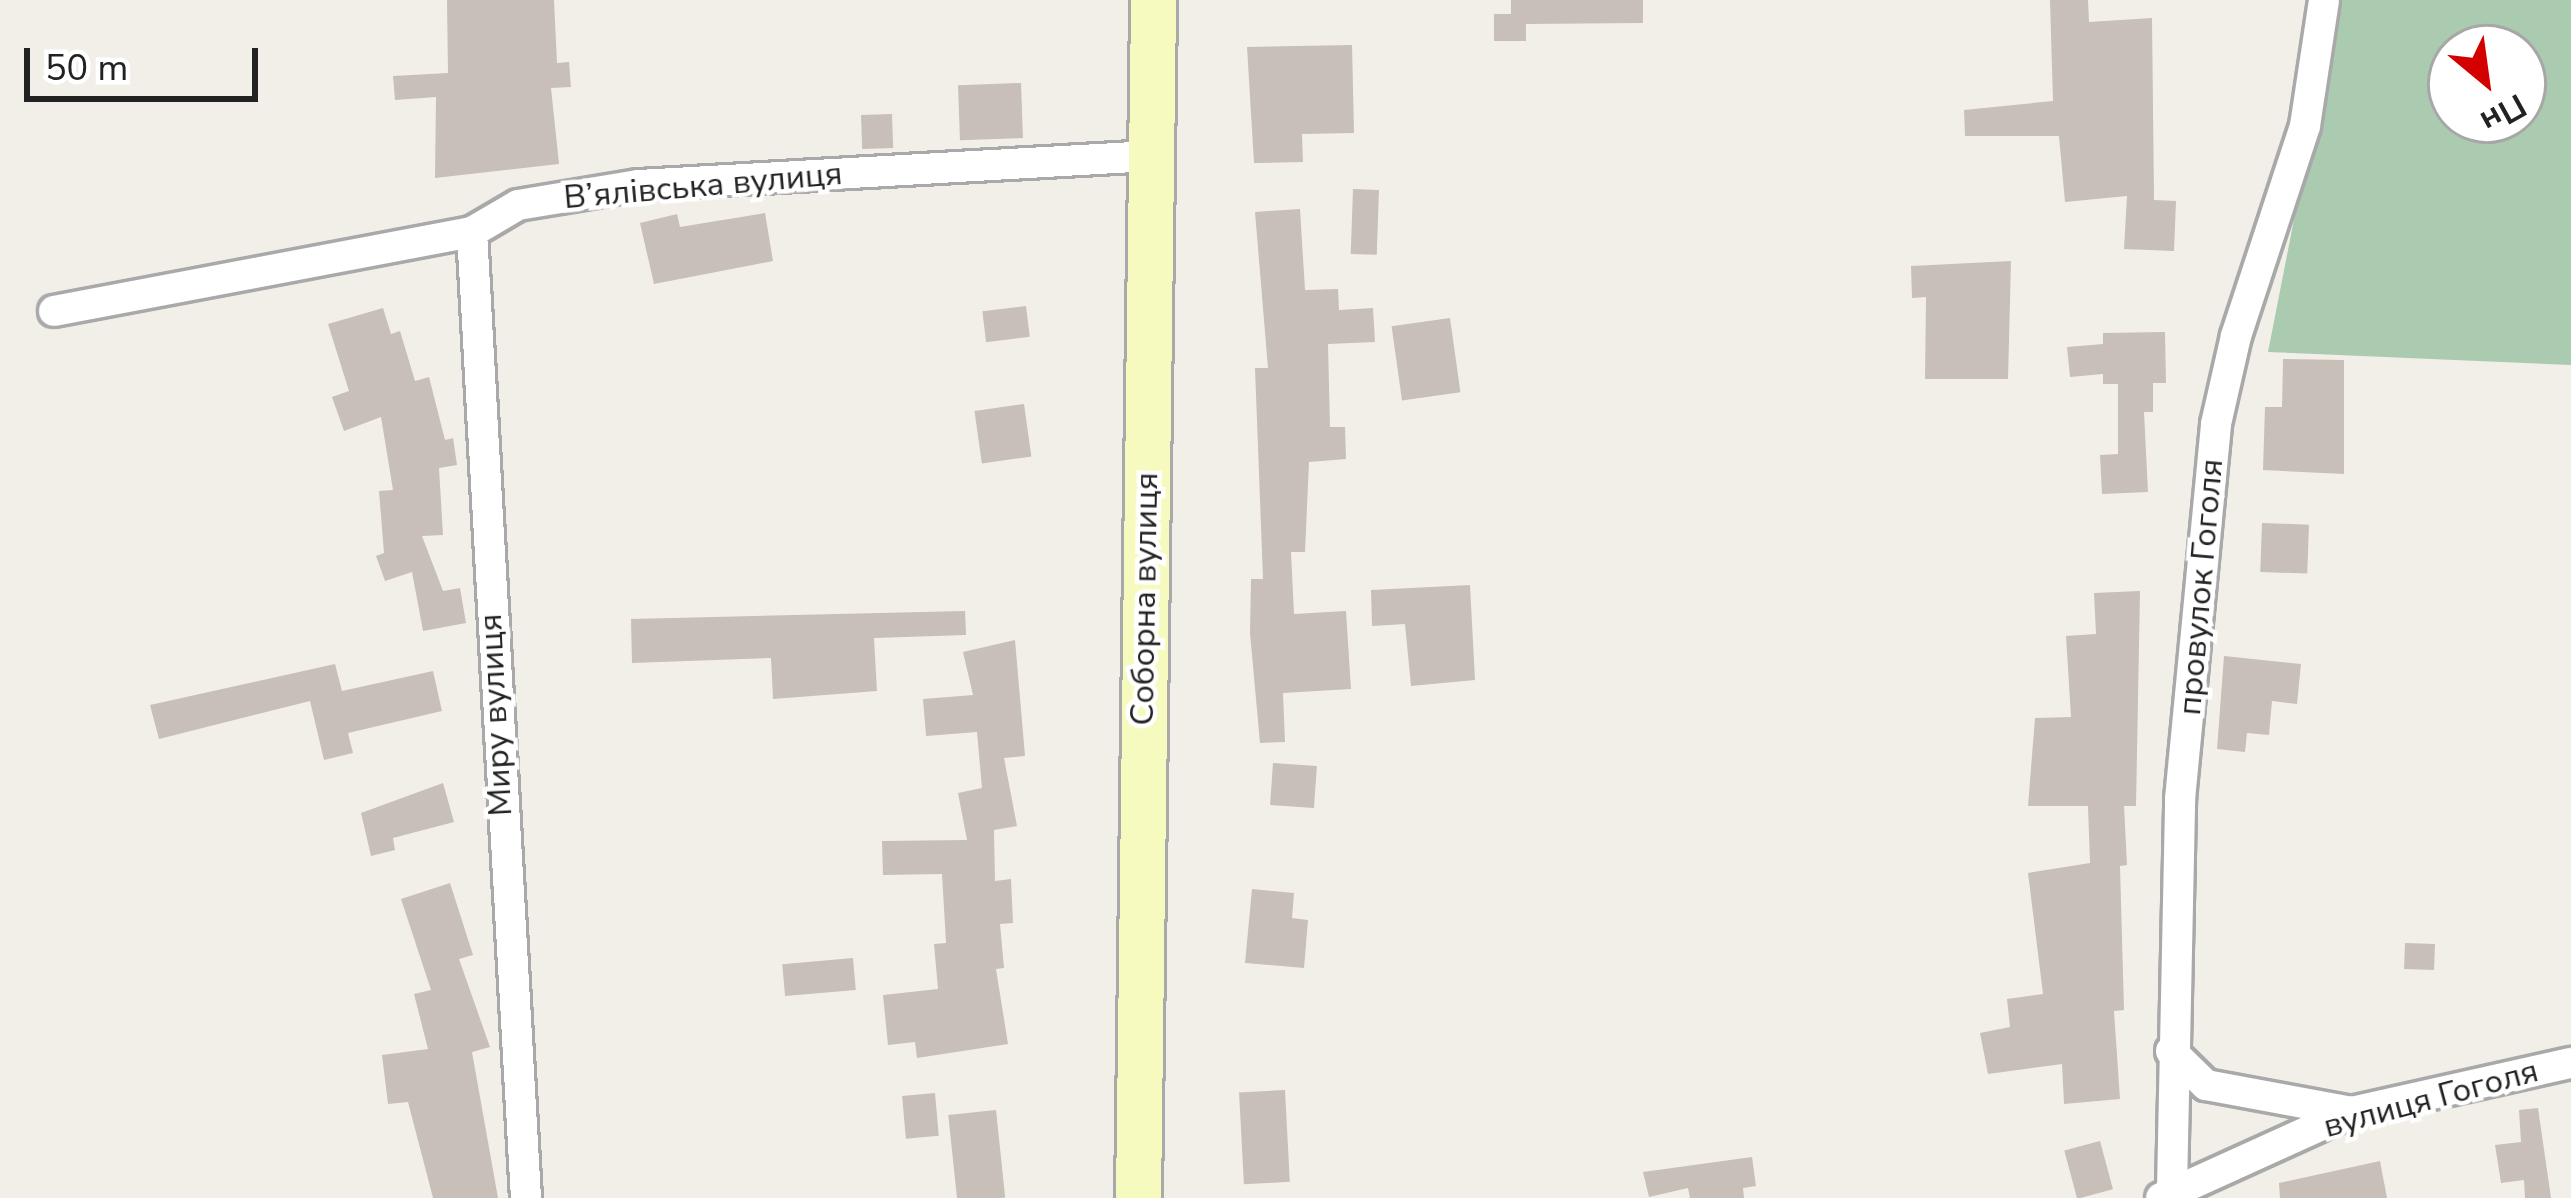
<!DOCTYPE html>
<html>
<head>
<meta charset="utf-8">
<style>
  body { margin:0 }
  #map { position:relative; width:2571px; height:1198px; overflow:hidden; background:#f2efe9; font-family:"Nunito Sans",sans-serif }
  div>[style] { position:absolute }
  .cemetery>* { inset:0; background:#aacbaf }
  .building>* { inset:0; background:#c7bfb8; transform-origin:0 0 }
  .roads { filter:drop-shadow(3px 0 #a9a9a9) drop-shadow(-3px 0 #a9a9a9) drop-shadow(0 3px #a9a9a9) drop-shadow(0 -3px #a9a9a9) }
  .street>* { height:30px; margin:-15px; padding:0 15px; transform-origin:15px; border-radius:15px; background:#fff }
  .secondary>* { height:45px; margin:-22.5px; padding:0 22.5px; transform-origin:22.5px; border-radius:22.5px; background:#f7fabf }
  span { translate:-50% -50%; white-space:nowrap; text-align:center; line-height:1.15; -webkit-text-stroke:9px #fff; paint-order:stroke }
  .street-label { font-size:33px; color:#222 }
  .north { position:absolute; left:2427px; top:24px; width:120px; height:120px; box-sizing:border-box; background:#fff; border:3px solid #a7a7a7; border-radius:50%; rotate:151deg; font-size:33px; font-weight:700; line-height:48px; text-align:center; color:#222 }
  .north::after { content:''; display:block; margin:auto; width:42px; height:54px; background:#d40000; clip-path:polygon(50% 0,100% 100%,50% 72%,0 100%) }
  .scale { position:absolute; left:24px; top:48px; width:234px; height:54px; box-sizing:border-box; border:6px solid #222; border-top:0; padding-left:15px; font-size:36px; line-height:42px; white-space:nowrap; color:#222; -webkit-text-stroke:9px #fff; paint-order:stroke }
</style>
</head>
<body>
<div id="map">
  <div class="cemetery">
    <div style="clip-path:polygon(evenodd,2337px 0,2571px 0,2571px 365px,2268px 352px,2337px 0,2451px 48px,2523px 48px,2523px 120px,2451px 120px,2451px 48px)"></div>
  </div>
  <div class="building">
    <div style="clip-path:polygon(447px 0,554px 0,557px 63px,569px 62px,571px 87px,551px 88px,559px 164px,435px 178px,436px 97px,395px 100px,393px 76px,448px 73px)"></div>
    <div style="clip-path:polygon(1511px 0,1643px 0,1643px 23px,1526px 24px,1526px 41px,1494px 41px,1494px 14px,1511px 14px)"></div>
    <div style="clip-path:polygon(2050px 0,2088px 0,2089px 22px,2152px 18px,2154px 200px,2176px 201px,2174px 251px,2124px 249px,2127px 196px,2065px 202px,2059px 136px,1965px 136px,1964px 110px,2053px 101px)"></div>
    <div style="clip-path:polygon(1352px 45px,1354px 133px,1302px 134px,1303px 162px,1254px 163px,1247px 47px)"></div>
    <div style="left:1021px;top:83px;width:55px;height:63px;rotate:88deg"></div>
    <div style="left:892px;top:114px;width:34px;height:31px;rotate:88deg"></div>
    <div style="left:1353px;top:189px;width:26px;height:65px;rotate:2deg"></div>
    <div style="clip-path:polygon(1300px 209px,1305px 290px,1338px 289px,1339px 310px,1373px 308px,1375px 342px,1328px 344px,1330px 427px,1345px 427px,1346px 459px,1309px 462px,1305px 552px,1291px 552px,1294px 614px,1346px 611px,1351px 689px,1283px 693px,1285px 742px,1260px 743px,1250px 633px,1251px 579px,1263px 579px,1255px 368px,1268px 368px,1255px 212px)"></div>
    <div style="clip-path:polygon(765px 213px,773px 261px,654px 284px,640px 223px,677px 214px,680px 227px)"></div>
    <div style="clip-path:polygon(2011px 261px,2008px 379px,1925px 379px,1926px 297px,1912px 298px,1911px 266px)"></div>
    <div style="left:1026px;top:306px;width:31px;height:44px;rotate:83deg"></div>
    <div style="clip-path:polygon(383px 308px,391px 334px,400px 331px,415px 381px,429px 377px,445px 440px,453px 438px,457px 465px,439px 468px,443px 535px,422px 536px,443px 591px,460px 588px,466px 623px,423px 631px,412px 572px,385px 581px,376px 556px,384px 553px,379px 491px,393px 490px,381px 417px,344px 431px,332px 397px,349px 391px,328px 324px)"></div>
    <div style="left:1450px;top:318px;width:75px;height:59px;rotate:82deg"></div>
    <div style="clip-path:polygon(2165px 332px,2166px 383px,2153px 383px,2153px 412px,2144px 412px,2148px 492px,2102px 494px,2100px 455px,2118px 454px,2118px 384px,2103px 384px,2103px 374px,2070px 377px,2067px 347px,2103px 344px,2103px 333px)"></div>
    <div style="clip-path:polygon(2283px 359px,2344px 360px,2344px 474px,2263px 470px,2265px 407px,2282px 407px)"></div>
    <div style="left:1024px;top:404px;width:53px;height:50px;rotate:82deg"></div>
    <div style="left:2262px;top:523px;width:47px;height:49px;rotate:2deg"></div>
    <div style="clip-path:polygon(1470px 585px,1475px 680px,1411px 686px,1405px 624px,1372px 626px,1371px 590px)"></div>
    <div style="clip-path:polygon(2140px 591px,2136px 806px,2124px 806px,2127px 865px,2120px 866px,2124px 1010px,2114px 1011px,2120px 1099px,2064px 1104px,2062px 1064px,1988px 1074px,1980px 1033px,2010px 1027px,2007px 999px,2043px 994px,2028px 873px,2090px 863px,2088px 806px,2028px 806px,2035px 718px,2071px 717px,2066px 636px,2096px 634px,2094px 593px)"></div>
    <div style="clip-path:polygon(965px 611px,966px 635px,874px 638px,877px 691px,773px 699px,771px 658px,632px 663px,631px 619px)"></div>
    <div style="clip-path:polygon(1015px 640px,1025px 756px,1004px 758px,1017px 826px,994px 830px,995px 881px,1011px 879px,1013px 923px,1000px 924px,1004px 968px,996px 969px,1008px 1044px,917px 1058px,915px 1042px,888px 1045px,883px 995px,938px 989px,934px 944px,946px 943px,942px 874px,883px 875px,882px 841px,967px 840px,958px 793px,982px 788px,977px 732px,926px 736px,923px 699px,973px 695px,963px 652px)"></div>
    <div style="clip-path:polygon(2224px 656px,2301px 664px,2297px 704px,2272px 701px,2269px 735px,2247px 733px,2245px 752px,2217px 749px)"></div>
    <div style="clip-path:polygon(335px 664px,342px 691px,433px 671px,442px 711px,348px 733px,353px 753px,324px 760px,310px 701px,159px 739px,150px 705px)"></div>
    <div style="left:1273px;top:763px;width:44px;height:42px;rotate:4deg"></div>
    <div style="clip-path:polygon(443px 783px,454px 822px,393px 838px,395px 850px,371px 856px,361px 813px)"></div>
    <div style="clip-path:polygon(450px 883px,473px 955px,459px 959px,490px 1047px,472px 1052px,498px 1198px,433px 1198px,408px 1102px,388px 1104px,382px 1055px,428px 1049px,414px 994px,431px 990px,401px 899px)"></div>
    <div style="clip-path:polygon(1252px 889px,1294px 893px,1292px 918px,1308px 920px,1304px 968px,1245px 963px)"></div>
    <div style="left:2405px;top:943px;width:30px;height:26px;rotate:2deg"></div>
    <div style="left:853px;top:958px;width:32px;height:71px;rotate:85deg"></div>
    <div style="left:1285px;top:1090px;width:92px;height:46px;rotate:87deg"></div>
    <div style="left:935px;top:1093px;width:43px;height:33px;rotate:85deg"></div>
    <div style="clip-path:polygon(2538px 1108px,2551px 1198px,2525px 1198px,2524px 1180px,2501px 1183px,2495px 1145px,2521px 1142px,2519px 1110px)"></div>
    <div style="left:996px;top:1110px;width:88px;height:48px;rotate:84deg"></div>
    <div style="left:2100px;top:1141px;width:50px;height:37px;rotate:75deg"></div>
    <div style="clip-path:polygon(1752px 1157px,1756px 1186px,1743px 1188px,1744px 1198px,1690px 1198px,1688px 1188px,1649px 1197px,1643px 1172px)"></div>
    <div style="clip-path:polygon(2380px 1161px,2387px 1198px,2280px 1198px,2279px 1183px)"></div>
  </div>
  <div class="roads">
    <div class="street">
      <div style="left:472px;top:232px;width:968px;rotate:86.8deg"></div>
      <div style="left:54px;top:311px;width:425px;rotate:-10.7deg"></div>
      <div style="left:472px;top:232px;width:53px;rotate:-30.4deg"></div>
      <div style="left:518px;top:205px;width:123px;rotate:-9.4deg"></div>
      <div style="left:639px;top:185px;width:513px;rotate:-3.24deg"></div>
      <div style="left:2171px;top:1051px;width:49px;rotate:44.2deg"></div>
      <div style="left:2206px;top:1085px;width:147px;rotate:10.5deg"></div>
      <div style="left:2172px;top:1189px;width:390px;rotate:-88.8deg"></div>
      <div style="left:2180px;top:799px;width:377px;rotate:-84.5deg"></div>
      <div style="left:2216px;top:424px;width:90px;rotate:-77.2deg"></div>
      <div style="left:2236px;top:336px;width:221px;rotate:-71.8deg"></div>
      <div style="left:2305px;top:126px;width:127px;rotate:-81.4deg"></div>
      <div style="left:2161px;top:1198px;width:209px;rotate:-24.4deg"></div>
      <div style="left:2351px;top:1112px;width:225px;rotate:-12.6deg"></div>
    </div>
    <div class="secondary">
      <div style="left:1138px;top:1198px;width:1198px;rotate:-89.28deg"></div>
    </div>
  </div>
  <div class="street-label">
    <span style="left:703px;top:186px;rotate:-5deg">В’ялівська вулиця</span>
    <span style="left:2201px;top:587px;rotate:-85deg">провулок Гоголя</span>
    <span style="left:1145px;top:599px;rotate:-89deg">Соборна вулиця</span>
    <span style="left:496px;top:715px;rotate:-93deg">Миру вулиця</span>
    <span style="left:2431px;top:1099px;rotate:-15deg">вулиця Гоголя</span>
  </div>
  <div class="north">Пн</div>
  <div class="scale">50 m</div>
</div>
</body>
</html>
